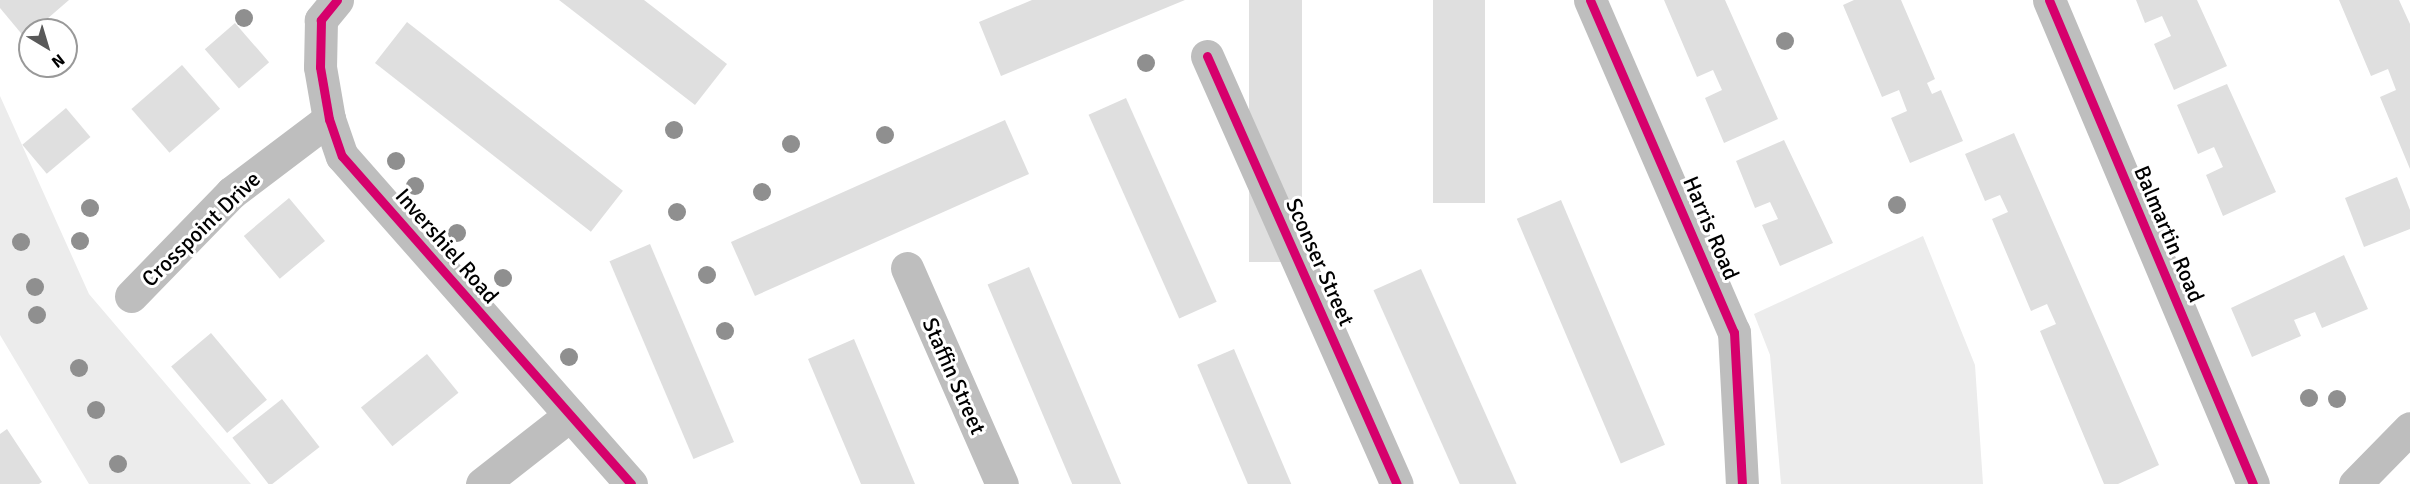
<!DOCTYPE html>
<html>
<head>
<meta charset="utf-8">
<style>
  body { margin:0 }
  #map { position:relative; width:2410px; height:484px; overflow:hidden; background:#fff; font-family:Signika,sans-serif }
  div>[style] { position:absolute }
  .green>* { inset:0; background:#ececec }
  .building>* { inset:0; background:#dfdfdf; transform-origin:0 0 }
  .minor>* { height:33px; margin:-16.5px; padding:0 16.5px; transform-origin:16.5px; border-radius:16.5px; background:#bebebe }
  .cycleway>* { height:9px; margin:-4.5px; padding:0 4.5px; transform-origin:4.5px; border-radius:4.5px; background:#d6006c }
  .trees>* { width:18px; height:18px; margin:-9px; border-radius:50%; background:#8f8f8f }
  span { translate:-50% -50%; white-space:nowrap; text-align:center; line-height:1.15; -webkit-text-stroke:6px #fff; paint-order:stroke }
  .street-label { font-size:22px; color:#000 }
  .north { position:absolute; left:18px; top:18px; width:60px; height:60px; box-sizing:border-box; background:#fff; border:2px solid #999; border-radius:50%; rotate:142deg; font-size:16px; font-weight:700; line-height:24px; text-align:center; color:#000 }
  .north::after { content:''; display:block; margin:auto; width:21px; height:27px; background:#595959; clip-path:polygon(50% 0,100% 100%,50% 72%,0 100%) }
</style>
</head>
<body>
<div id="map">
  <div class="green">
    <div style="clip-path:polygon(0 96px,89px 294px,251px 484px,89px 484px,0 335px)"></div>
    <div style="clip-path:polygon(1923px 236px,1975px 365px,1983px 484px,1781px 484px,1770px 355px,1754px 314px)"></div>
  </div>
  <div class="building">
    <div style="clip-path:polygon(0 0,69px 0,25px 38px,0 8px)"></div>
    <div style="clip-path:polygon(559px 0,644px 0,727px 64px,695px 105px)"></div>
    <div style="clip-path:polygon(1032px 0,1185px 0,1001px 76px,979px 22px)"></div>
    <div style="left:1249px;top:0;width:53px;height:262px"></div>
    <div style="left:1433px;top:0;width:52px;height:203px"></div>
    <div style="clip-path:polygon(1664px 0,1725px 0,1778px 119px,1724px 143px,1705px 98px,1722px 90px,1713px 70px,1697px 77px)"></div>
    <div style="clip-path:polygon(1854px 0,1901px 0,1935px 79px,1927px 83px,1932px 94px,1941px 90px,1963px 141px,1910px 163px,1891px 118px,1907px 111px,1899px 90px,1882px 97px,1843px 5px)"></div>
    <div style="clip-path:polygon(2136px 0,2197px 0,2227px 66px,2174px 90px,2154px 44px,2171px 36px,2162px 16px,2145px 23px)"></div>
    <div style="clip-path:polygon(2339px 0,2399px 0,2410px 24px,2410px 169px,2380px 97px,2396px 90px,2388px 69px,2371px 76px)"></div>
    <div style="left:407px;top:22px;width:274px;height:52px;rotate:38deg"></div>
    <div style="left:235px;top:23px;width:52px;height:40px;rotate:49deg"></div>
    <div style="left:182px;top:65px;width:58px;height:67px;rotate:49deg"></div>
    <div style="clip-path:polygon(2227px 84px,2276px 192px,2223px 216px,2206px 175px,2223px 167px,2214px 147px,2198px 154px,2177px 105px)"></div>
    <div style="left:1126px;top:98px;width:223px;height:41px;rotate:66deg"></div>
    <div style="left:66px;top:108px;width:38px;height:57px;rotate:50deg"></div>
    <div style="left:1005px;top:120px;width:59px;height:300px;rotate:66deg"></div>
    <div style="clip-path:polygon(2014px 133px,2159px 465px,2118px 484px,2104px 484px,2040px 331px,2056px 324px,2047px 304px,2031px 311px,1992px 219px,2008px 212px,2000px 195px,1985px 201px,1965px 154px)"></div>
    <div style="clip-path:polygon(1784px 140px,1833px 243px,1780px 266px,1762px 225px,1778px 219px,1770px 202px,1755px 208px,1736px 161px)"></div>
    <div style="clip-path:polygon(2397px 177px,2410px 210px,2410px 229px,2364px 247px,2345px 198px)"></div>
    <div style="left:289px;top:198px;width:56px;height:59px;rotate:50deg"></div>
    <div style="left:1561px;top:200px;width:266px;height:48px;rotate:67deg"></div>
    <div style="left:650px;top:244px;width:215px;height:44px;rotate:67deg"></div>
    <div style="clip-path:polygon(2344px 255px,2368px 309px,2322px 328px,2315px 312px,2294px 320px,2301px 336px,2252px 357px,2231px 308px)"></div>
    <div style="left:1029px;top:267px;width:236px;height:45px;rotate:67deg"></div>
    <div style="left:1421px;top:269px;width:235px;height:52px;rotate:66deg"></div>
    <div style="left:211px;top:333px;width:87px;height:52px;rotate:50deg"></div>
    <div style="clip-path:polygon(854px 339px,915px 484px,861px 484px,808px 359px)"></div>
    <div style="left:1234px;top:349px;width:147px;height:40px;rotate:67deg"></div>
    <div style="left:427px;top:354px;width:50px;height:85px;rotate:51deg"></div>
    <div style="left:282px;top:399px;width:61px;height:63px;rotate:52deg"></div>
    <div style="clip-path:polygon(7px 429px,42px 482px,39px 484px,0 484px,0 434px)"></div>
  </div>
  <div class="minor">
    <div style="left:337px;top:0;width:26px;rotate:129deg"></div>
    <div style="left:321px;top:20px;width:47px;rotate:91.2deg"></div>
    <div style="left:320px;top:67px;width:53px;rotate:80.2deg"></div>
    <div style="left:329px;top:119px;width:39px;rotate:71deg"></div>
    <div style="left:342px;top:156px;width:437px;rotate:48.6deg"></div>
    <div style="left:1590px;top:0;width:362px;rotate:66.6deg"></div>
    <div style="left:1734px;top:332px;width:152px;rotate:87deg"></div>
    <div style="left:2049px;top:0;width:525px;rotate:67.15deg"></div>
    <div style="left:1207px;top:56px;width:468px;rotate:66.1deg"></div>
    <div style="left:907px;top:268px;width:236px;rotate:66.3deg"></div>
    <div style="left:131px;top:296px;width:144px;rotate:-45.8deg"></div>
    <div style="left:231px;top:193px;width:123px;rotate:-37.1deg"></div>
    <div style="left:482px;top:484px;width:112px;rotate:-38.1deg"></div>
    <div style="left:2355px;top:484px;width:78px;rotate:-45.5deg"></div>
  </div>
  <div class="cycleway">
    <div style="left:337px;top:0;width:26px;rotate:129deg"></div>
    <div style="left:321px;top:20px;width:47px;rotate:91.2deg"></div>
    <div style="left:320px;top:67px;width:53px;rotate:80.2deg"></div>
    <div style="left:329px;top:119px;width:39px;rotate:71deg"></div>
    <div style="left:342px;top:156px;width:437px;rotate:48.6deg"></div>
    <div style="left:1590px;top:0;width:362px;rotate:66.6deg"></div>
    <div style="left:1734px;top:332px;width:152px;rotate:87deg"></div>
    <div style="left:2049px;top:0;width:525px;rotate:67.15deg"></div>
    <div style="left:1207px;top:56px;width:468px;rotate:66.1deg"></div>
  </div>
  <div class="trees">
    <div style="left:244px;top:18px"></div>
    <div style="left:1785px;top:41px"></div>
    <div style="left:1146px;top:63px"></div>
    <div style="left:674px;top:130px"></div>
    <div style="left:885px;top:135px"></div>
    <div style="left:791px;top:144px"></div>
    <div style="left:396px;top:161px"></div>
    <div style="left:415px;top:186px"></div>
    <div style="left:762px;top:192px"></div>
    <div style="left:1897px;top:205px"></div>
    <div style="left:90px;top:208px"></div>
    <div style="left:677px;top:212px"></div>
    <div style="left:457px;top:233px"></div>
    <div style="left:80px;top:241px"></div>
    <div style="left:21px;top:242px"></div>
    <div style="left:707px;top:275px"></div>
    <div style="left:503px;top:278px"></div>
    <div style="left:35px;top:287px"></div>
    <div style="left:37px;top:315px"></div>
    <div style="left:725px;top:331px"></div>
    <div style="left:569px;top:357px"></div>
    <div style="left:79px;top:368px"></div>
    <div style="left:2309px;top:398px"></div>
    <div style="left:2337px;top:399px"></div>
    <div style="left:96px;top:410px"></div>
    <div style="left:118px;top:464px"></div>
  </div>
  <div class="street-label">
    <span style="left:1711px;top:228px;rotate:67deg">Harris Road</span>
    <span style="left:201px;top:229px;rotate:-44deg">Crosspoint Drive</span>
    <span style="left:2169px;top:234px;rotate:67deg">Balmartin Road</span>
    <span style="left:447px;top:246px;rotate:49deg">Invershiel Road</span>
    <span style="left:1320px;top:262px;rotate:66deg">Sconser Street</span>
    <span style="left:954px;top:376px;rotate:66deg">Staffin Street</span>
  </div>
  <div class="north">N</div>
</div>
</body>
</html>
